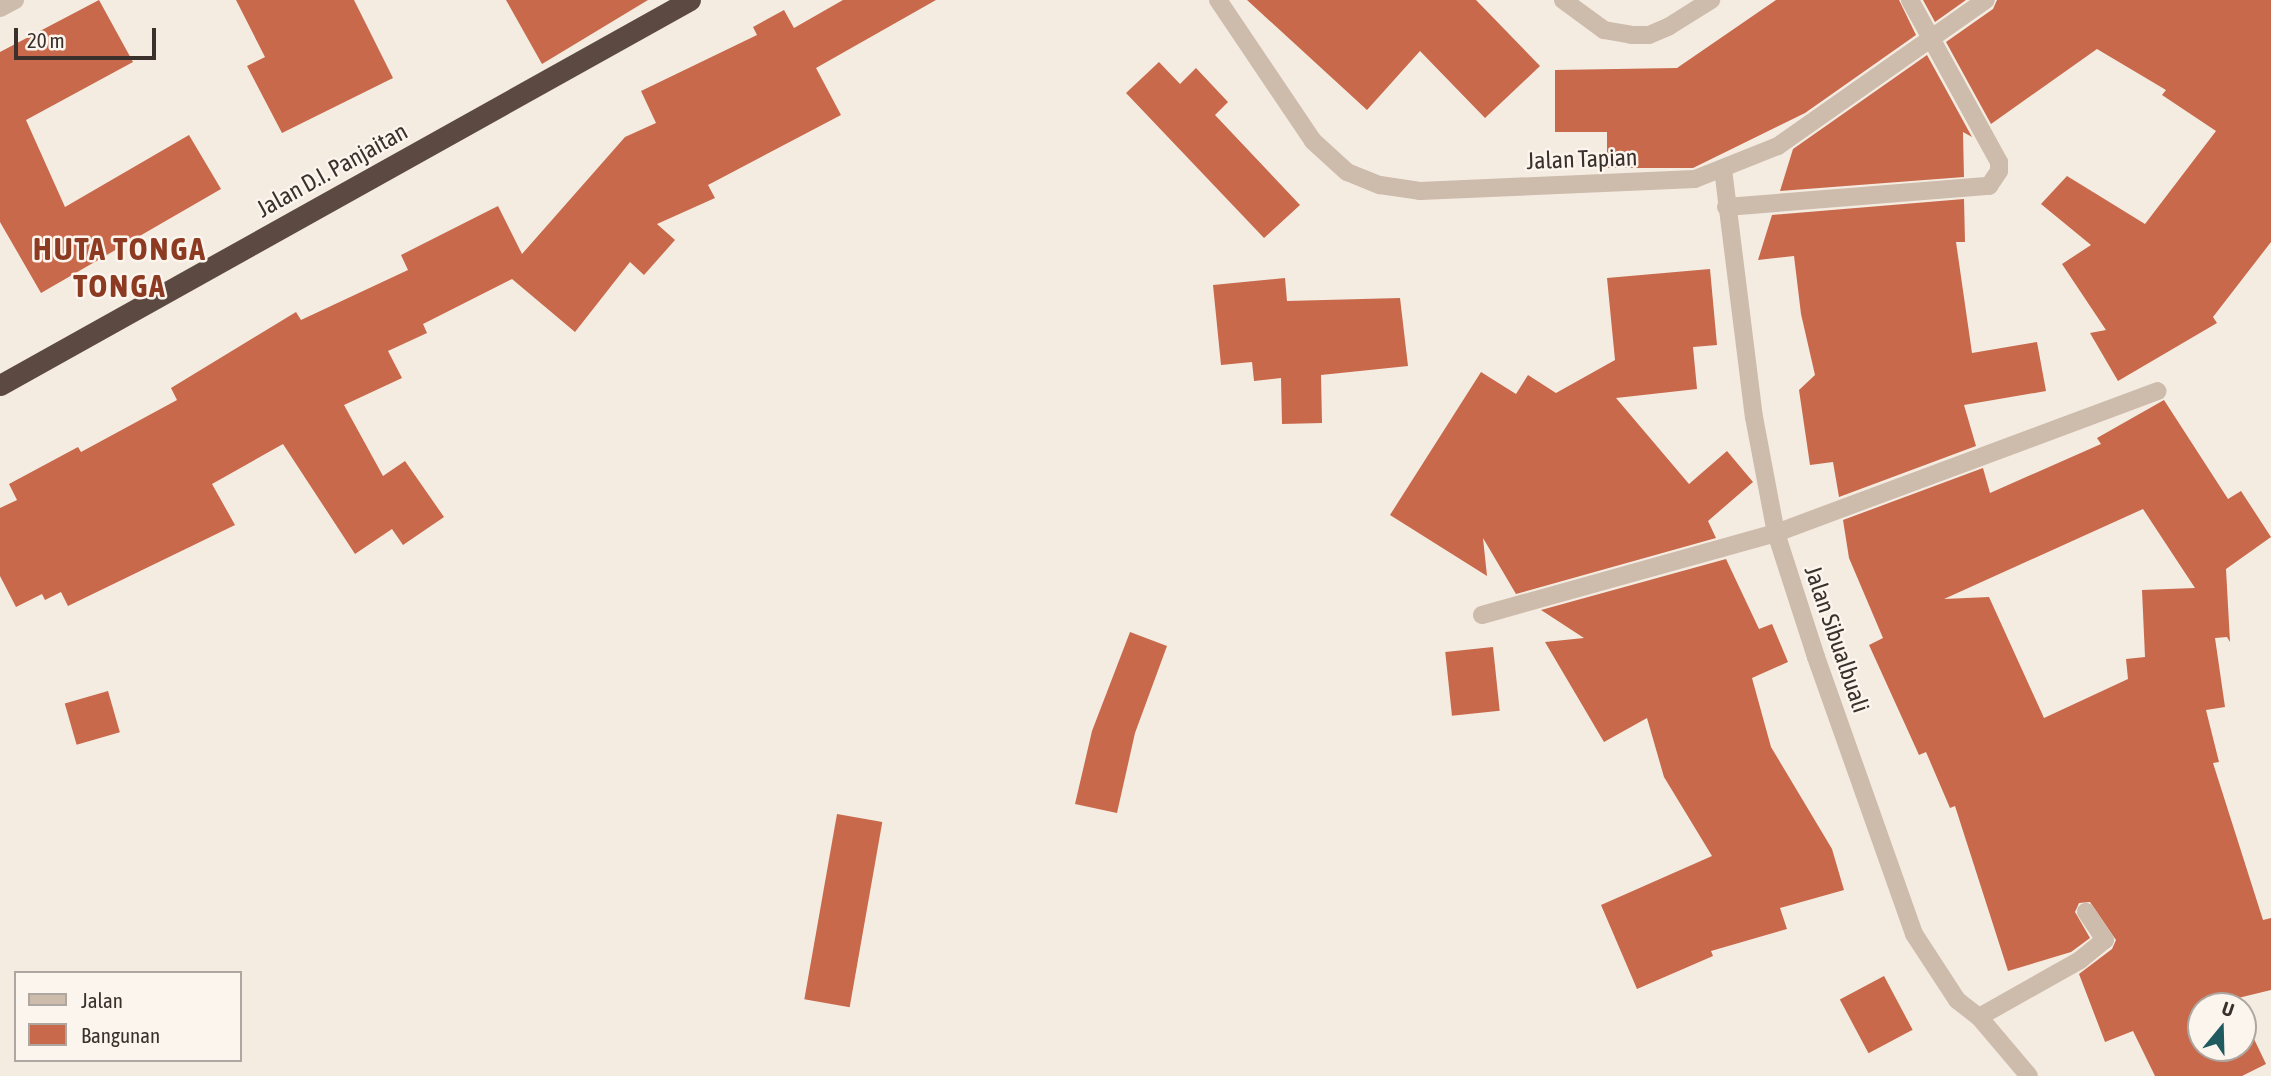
<!DOCTYPE html>
<html>
<head>
<meta charset="utf-8">
<style>
  body { margin:0 }
  #map { position:relative; width:2271px; height:1076px; overflow:hidden; background:#f4ebe1; font-family:"Asap Condensed",sans-serif }
  div>[style] { position:absolute }
  .building>* { inset:0; background:#c8694b; transform-origin:0 0 }
  .minor>* { height:18px; margin:-9px; padding:0 9px; transform-origin:9px; border-radius:9px; background:#cdbbac }
  .highway>* { height:21px; margin:-10.5px; padding:0 10.5px; transform-origin:10.5px; border-radius:10.5px; background:#5c4a42 }
  span { translate:-50% -50%; white-space:nowrap; text-align:center; line-height:1.15; -webkit-text-stroke:5px #fbf5ee; paint-order:stroke }
  .street-label { font-size:24px; color:#3b302b }
  .district-label { font-size:32px; color:#8c3b22; font-weight:700; letter-spacing:2px }
  .legend { position:absolute; left:14px; top:971px; width:228px; height:91px; box-sizing:border-box; background:#fbf5ee; border:2px solid #aea6a0; margin:0; padding:9px 12px; list-style:none; font-size:21px; color:#3b302b }
  .legend li { display:flex; align-items:center; gap:14px; height:35px }
  .legend b { width:35px; border:2px solid #aea6a0 }
  .north { position:absolute; left:2187px; top:992px; width:70px; height:70px; box-sizing:border-box; background:#fbf5ee; border:2px solid #aea6a0; border-radius:50%; rotate:19deg; font-size:19px; font-weight:700; line-height:28px; text-align:center; color:#3b302b }
  .north::after { content:''; display:block; margin:auto; width:24px; height:32px; background:#1f5a5e; clip-path:polygon(50% 0,100% 100%,50% 72%,0 100%) }
  .scale { position:absolute; left:14px; top:28px; width:142px; height:32px; box-sizing:border-box; border:4px solid #3b302b; border-top:0; padding-left:9px; font-size:21px; line-height:24px; white-space:nowrap; color:#3b302b; -webkit-text-stroke:5px #fbf5ee; paint-order:stroke }
</style>
</head>
<body>
<div id="map">
  <div class="building">
    <div style="clip-path:polygon(99px 0,133px 62px,26px 120px,65px 207px,189px 135px,221px 189px,41px 293px,0 222px,0 52px)"></div>
    <div style="clip-path:polygon(236px 0,354px 0,393px 78px,282px 133px,247px 66px,265px 57px)"></div>
    <div style="clip-path:polygon(506px 0,648px 0,542px 64px)"></div>
    <div style="clip-path:polygon(843px 0,936px 0,816px 68px,841px 115px,708px 185px,715px 198px,657px 224px,675px 240px,644px 275px,630px 262px,575px 332px,512px 279px,423px 324px,427px 333px,388px 351px,402px 378px,344px 405px,383px 476px,405px 461px,444px 517px,403px 545px,392px 529px,355px 554px,283px 444px,212px 484px,235px 525px,68px 606px,61px 592px,45px 600px,42px 594px,16px 607px,0 576px,0 508px,17px 500px,9px 484px,78px 447px,81px 452px,177px 400px,171px 388px,296px 312px,301px 320px,408px 270px,401px 255px,498px 206px,522px 254px,625px 137px,656px 123px,641px 91px,757px 35px,753px 27px,784px 10px,794px 28px)"></div>
    <div style="clip-path:polygon(1247px 0,1476px 0,1540px 66px,1485px 118px,1420px 51px,1367px 110px)"></div>
    <div style="clip-path:polygon(1776px 0,1899px 0,1916px 35px,1805px 113px,1693px 168px,1607px 168px,1607px 132px,1555px 132px,1555px 70px,1677px 68px)"></div>
    <div style="clip-path:polygon(1923px 0,1966px 0,1935px 22px)"></div>
    <div style="clip-path:polygon(1997px 0,2271px 0,2271px 242px,2213px 317px,2217px 323px,2118px 381px,2090px 333px,2106px 330px,2062px 264px,2091px 245px,2041px 204px,2067px 176px,2145px 224px,2216px 131px,2162px 95px,2166px 90px,2097px 49px,1991px 124px,1946px 42px,1993px 9px)"></div>
    <div style="clip-path:polygon(1927px 55px,1972px 137px,1963px 132px,1964px 177px,1780px 191px,1793px 149px)"></div>
    <div style="clip-path:polygon(1159px 62px,1180px 84px,1196px 68px,1228px 102px,1215px 115px,1300px 205px,1264px 238px,1126px 93px)"></div>
    <div style="clip-path:polygon(1964px 199px,1965px 242px,1956px 242px,1972px 353px,2037px 342px,2046px 391px,1964px 405px,1976px 446px,1839px 497px,1833px 462px,1810px 465px,1799px 390px,1815px 375px,1801px 314px,1794px 256px,1758px 260px,1772px 215px)"></div>
    <div style="clip-path:polygon(1710px 269px,1717px 345px,1693px 347px,1697px 389px,1616px 398px,1689px 484px,1727px 451px,1753px 482px,1708px 521px,1716px 538px,1516px 594px,1483px 538px,1487px 576px,1390px 515px,1481px 372px,1516px 394px,1528px 375px,1556px 393px,1615px 360px,1607px 278px)"></div>
    <div style="clip-path:polygon(1285px 278px,1287px 301px,1400px 298px,1408px 366px,1321px 375px,1322px 423px,1282px 424px,1281px 378px,1254px 381px,1252px 362px,1221px 365px,1213px 285px)"></div>
    <div style="clip-path:polygon(evenodd,2164px 400px,2228px 499px,2241px 491px,2271px 537px,2226px 569px,2230px 642px,2227px 637px,2215px 638px,2225px 707px,2206px 710px,2219px 762px,2213px 763px,2263px 920px,2271px 918px,2271px 990px,2234px 999px,2238px 1006px,2201px 1006px,2201px 1048px,2243px 1048px,2243px 1016px,2266px 1064px,2242px 1076px,2155px 1076px,2133px 1031px,2105px 1042px,2079px 974px,2112px 949px,2116px 940px,2090px 902px,2079px 903px,2075px 912px,2090px 938px,2071px 952px,2008px 971px,1955px 806px,1950px 808px,1926px 752px,1919px 755px,1869px 645px,1883px 638px,1849px 558px,1843px 520px,1983px 468px,1990px 493px,2101px 444px,2097px 438px,2164px 400px,2143px 509px,2195px 588px,2142px 590px,2145px 657px,2126px 659px,2128px 679px,2044px 718px,1989px 597px,1944px 599px,2143px 509px)"></div>
    <div style="clip-path:polygon(1726px 559px,1759px 629px,1772px 624px,1788px 662px,1752px 678px,1771px 747px,1832px 849px,1844px 890px,1780px 908px,1787px 929px,1711px 951px,1713px 956px,1637px 989px,1601px 905px,1712px 856px,1664px 777px,1647px 718px,1604px 742px,1545px 642px,1584px 638px,1541px 610px)"></div>
    <div style="clip-path:polygon(1130px 632px,1167px 646px,1135px 733px,1117px 813px,1075px 804px,1092px 731px)"></div>
    <div style="left:1493px;top:647px;width:64px;height:48px;rotate:84deg"></div>
    <div style="left:108px;top:691px;width:43px;height:45px;rotate:74deg"></div>
    <div style="left:837px;top:814px;width:46px;height:188px;rotate:10deg"></div>
    <div style="left:1884px;top:976px;width:61px;height:50px;rotate:62deg"></div>
  </div>
  <div class="minor">
    <div style="left:1218px;top:0;width:170px;rotate:56deg"></div>
    <div style="left:1313px;top:141px;width:46px;rotate:42.4deg"></div>
    <div style="left:1347px;top:172px;width:35px;rotate:22deg"></div>
    <div style="left:1380px;top:185px;width:40px;rotate:8.5deg"></div>
    <div style="left:1420px;top:191px;width:275px;rotate:-2.5deg"></div>
    <div style="left:1695px;top:179px;width:89px;rotate:-21.7deg"></div>
    <div style="left:1778px;top:146px;width:254px;rotate:-35.1deg"></div>
    <div style="left:1563px;top:0;width:51px;rotate:36.2deg"></div>
    <div style="left:1604px;top:30px;width:27px;rotate:10deg"></div>
    <div style="left:1631px;top:35px;width:18px"></div>
    <div style="left:1649px;top:35px;width:21px;rotate:-23deg"></div>
    <div style="left:1668px;top:27px;width:51px;rotate:-32.1deg"></div>
    <div style="left:0;top:8px;width:17px;rotate:-28deg"></div>
    <div style="left:1723px;top:169px;width:250px;rotate:82.9deg"></div>
    <div style="left:1754px;top:417px;width:118px;rotate:79.3deg"></div>
    <div style="left:1776px;top:533px;width:130px;rotate:72.1deg"></div>
    <div style="left:1816px;top:657px;width:294px;rotate:70.5deg"></div>
    <div style="left:1914px;top:934px;width:79px;rotate:56.9deg"></div>
    <div style="left:1957px;top:1000px;width:28px;rotate:38deg"></div>
    <div style="left:1979px;top:1017px;width:77px;rotate:49.7deg"></div>
    <div style="left:1726px;top:207px;width:264px;rotate:-4.6deg"></div>
    <div style="left:1989px;top:186px;width:18px;rotate:-56deg"></div>
    <div style="left:1999px;top:171px;width:9px;rotate:-90deg"></div>
    <div style="left:1999px;top:162px;width:185px;rotate:-118.8deg"></div>
    <div style="left:1482px;top:615px;width:305px;rotate:-15.6deg"></div>
    <div style="left:1776px;top:533px;width:407px;rotate:-20.4deg"></div>
    <div style="left:1979px;top:1017px;width:116px;rotate:-29.4deg"></div>
    <div style="left:2080px;top:960px;width:32px;rotate:-39deg"></div>
    <div style="left:2105px;top:940px;width:34px;rotate:-124deg"></div>
  </div>
  <div class="highway">
    <div style="left:0;top:385px;width:790px;rotate:-29.16deg"></div>
  </div>
  <div class="street-label">
    <span style="left:1582px;top:159px;rotate:-2deg">Jalan Tapian</span>
    <span style="left:332px;top:170px;rotate:-29deg">Jalan D.I. Panjaitan</span>
    <span style="left:1837px;top:639px;rotate:71deg">Jalan Sibualbuali</span>
  </div>
  <div class="district-label">
    <span style="left:120px;top:268px">HUTA TONGA<br>TONGA</span>
  </div>
  <ul class="legend">
  <li><b style="height:9px;background:#cdbbac"></b>Jalan</li>
  <li><b style="height:19px;background:#c8694b"></b>Bangunan</li>
  </ul>
  <div class="north">U</div>
  <div class="scale">20 m</div>
</div>
</body>
</html>
